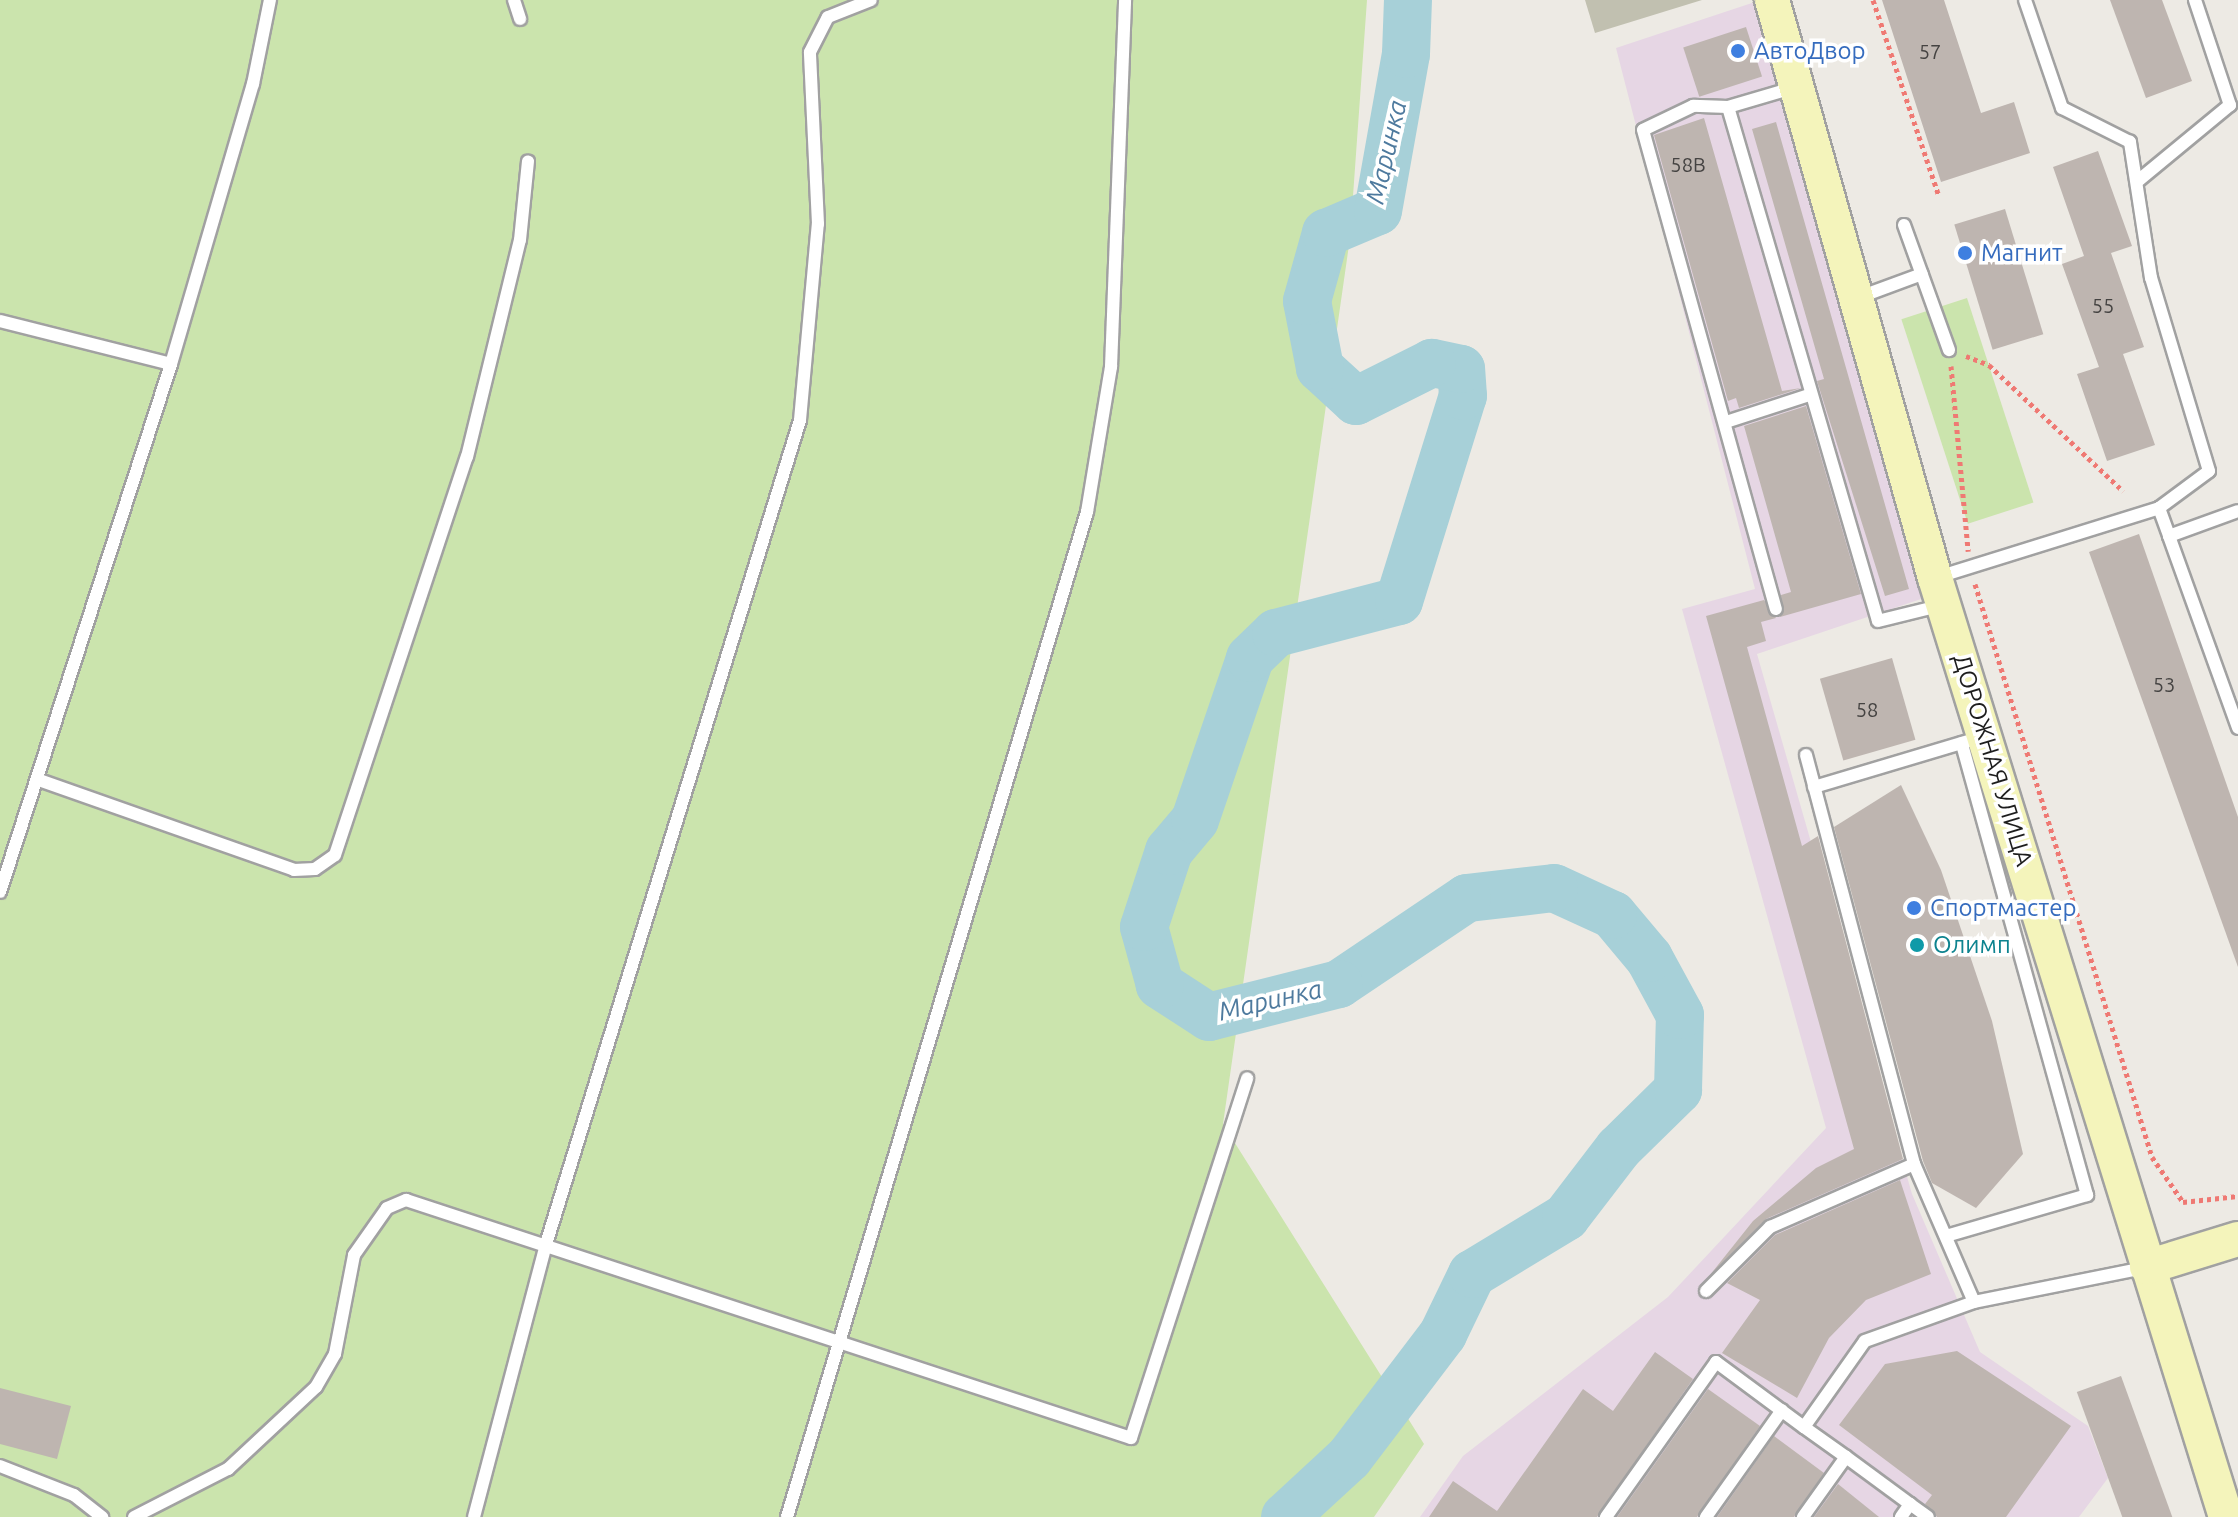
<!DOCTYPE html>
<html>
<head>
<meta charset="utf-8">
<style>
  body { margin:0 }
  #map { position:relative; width:2238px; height:1517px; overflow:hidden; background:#edeae4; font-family:Ubuntu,sans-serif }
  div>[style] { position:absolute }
  .industrial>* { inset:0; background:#e6d6e4 }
  .construction>* { inset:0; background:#c1c0b0 }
  .grass>* { inset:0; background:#cbe4ad; transform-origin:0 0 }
  .river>* { height:48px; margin:-24px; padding:0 24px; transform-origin:24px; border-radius:24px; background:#a7d0d8 }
  .building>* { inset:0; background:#beb5b0; transform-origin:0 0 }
  .path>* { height:5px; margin-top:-2.5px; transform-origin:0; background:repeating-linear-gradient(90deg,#ef7973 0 4px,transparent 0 8px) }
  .roads { filter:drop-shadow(2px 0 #a1a1a1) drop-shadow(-2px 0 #a1a1a1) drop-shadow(0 2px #a1a1a1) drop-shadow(0 -2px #a1a1a1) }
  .lane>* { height:12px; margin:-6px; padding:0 6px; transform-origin:6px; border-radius:6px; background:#fff }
  .secondary>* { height:34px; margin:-17px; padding:0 17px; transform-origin:17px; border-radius:17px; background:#f4f4bb }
  .dots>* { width:22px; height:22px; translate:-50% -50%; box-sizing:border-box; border:4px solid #fff; border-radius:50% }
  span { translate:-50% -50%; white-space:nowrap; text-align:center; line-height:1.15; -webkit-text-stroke:7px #fff; paint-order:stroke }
  .number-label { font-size:20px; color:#454342 }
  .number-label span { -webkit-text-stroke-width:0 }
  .shop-label { font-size:24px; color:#366cbe }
  .left { translate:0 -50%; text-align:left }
  .street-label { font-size:24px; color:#1d1d1d }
  .culture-label { font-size:24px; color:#0d838f }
  .water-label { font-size:26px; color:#4e7a9e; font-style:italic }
</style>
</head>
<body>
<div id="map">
  <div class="industrial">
    <div style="clip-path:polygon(1758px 1px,1927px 597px,1757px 654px,1912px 1194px,1980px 1352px,2088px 1426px,2108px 1478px,2079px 1517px,1420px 1517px,1463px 1456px,1668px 1297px,1826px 1128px,1682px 609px,1755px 589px,1616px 48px)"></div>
  </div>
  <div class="construction">
    <div style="clip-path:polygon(1585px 0,1702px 0,1595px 33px)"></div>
  </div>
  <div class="grass">
    <div style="clip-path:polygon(0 0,1367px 0,1350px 238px,1223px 1124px,1424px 1444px,1374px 1517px,0 1517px)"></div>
    <div style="left:1967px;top:298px;width:215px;height:69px;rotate:72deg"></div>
  </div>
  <div class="river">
    <div style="left:1285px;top:1517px;width:87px;rotate:-42.7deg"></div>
    <div style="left:1349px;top:1458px;width:156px;rotate:-52.8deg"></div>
    <div style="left:1443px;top:1334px;width:67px;rotate:-64.2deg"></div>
    <div style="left:1472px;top:1274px;width:110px;rotate:-31.2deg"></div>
    <div style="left:1566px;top:1217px;width:87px;rotate:-52.5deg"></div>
    <div style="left:1619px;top:1148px;width:83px;rotate:-44.5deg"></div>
    <div style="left:1678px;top:1090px;width:75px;rotate:-88.5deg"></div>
    <div style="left:1680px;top:1015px;width:65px;rotate:-118.5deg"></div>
    <div style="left:1649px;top:958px;width:56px;rotate:-129.9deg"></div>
    <div style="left:1613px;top:915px;width:65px;rotate:-155.4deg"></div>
    <div style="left:1554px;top:888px;width:88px;rotate:173.4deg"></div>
    <div style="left:1467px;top:898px;width:154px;rotate:146.1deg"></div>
    <div style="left:1339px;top:984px;width:134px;rotate:165.8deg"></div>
    <div style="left:1209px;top:1017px;width:59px;rotate:-146.9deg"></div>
    <div style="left:1160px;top:985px;width:60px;rotate:-105.4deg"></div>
    <div style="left:1144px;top:927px;width:80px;rotate:-71.8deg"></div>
    <div style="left:1169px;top:851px;width:40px;rotate:-50deg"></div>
    <div style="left:1195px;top:820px;width:171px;rotate:-71.2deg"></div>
    <div style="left:1250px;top:658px;width:36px;rotate:-44deg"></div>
    <div style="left:1276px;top:633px;width:127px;rotate:-14.6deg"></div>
    <div style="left:1399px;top:601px;width:215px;rotate:-72.7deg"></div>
    <div style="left:1463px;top:396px;width:27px;rotate:-94deg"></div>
    <div style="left:1461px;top:369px;width:30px;rotate:-168deg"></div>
    <div style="left:1432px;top:363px;width:85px;rotate:153.4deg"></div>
    <div style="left:1356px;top:401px;width:49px;rotate:-137.5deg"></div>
    <div style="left:1320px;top:368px;width:68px;rotate:-101deg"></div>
    <div style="left:1307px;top:301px;width:71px;rotate:-74.4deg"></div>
    <div style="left:1326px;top:233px;width:56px;rotate:-22.9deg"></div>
    <div style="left:1378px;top:211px;width:159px;rotate:-79.9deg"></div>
    <div style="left:1406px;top:54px;width:54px;rotate:-87.9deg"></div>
  </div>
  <div class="building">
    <div style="clip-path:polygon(1882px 0,1944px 0,1981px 113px,2014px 102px,2030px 153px,1941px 182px)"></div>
    <div style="clip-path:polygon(2110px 0,2162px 0,2192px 81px,2146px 98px)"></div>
    <div style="left:1746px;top:27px;width:52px;height:66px;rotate:72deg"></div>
    <div style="clip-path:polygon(1704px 118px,1782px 391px,1801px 388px,1739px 408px,1736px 398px,1728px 401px,1654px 135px)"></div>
    <div style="clip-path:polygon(1776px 122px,1909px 589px,1885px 596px,1817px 381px,1824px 379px,1752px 129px)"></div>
    <div style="clip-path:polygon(2098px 151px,2132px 246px,2111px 253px,2144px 347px,2123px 354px,2155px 445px,2107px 461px,2077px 374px,2099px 367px,2062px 264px,2084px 256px,2053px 167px)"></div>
    <div style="left:2005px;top:209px;width:131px;height:53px;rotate:73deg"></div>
    <div style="clip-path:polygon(1806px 406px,1861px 594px,1780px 617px,1781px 595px,1791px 592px,1744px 426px)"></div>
    <div style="clip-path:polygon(2139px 534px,2238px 817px,2238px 967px,2089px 552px)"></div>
    <div style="clip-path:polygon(1764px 600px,1776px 618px,1761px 622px,1766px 641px,1747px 647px,1802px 846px,1818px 836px,1903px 1159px,1766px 1219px,1710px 1275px,1753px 1221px,1816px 1168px,1854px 1149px,1706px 616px)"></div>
    <div style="left:1892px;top:658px;width:85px;height:75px;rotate:74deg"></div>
    <div style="clip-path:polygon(1901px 785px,1941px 870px,1992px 1021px,2023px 1154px,1976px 1208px,1932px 1183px,1923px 1161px,1834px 827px)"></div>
    <div style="clip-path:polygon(1900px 1180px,1931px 1274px,1866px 1300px,1829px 1338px,1797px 1398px,1722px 1353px,1760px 1300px,1727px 1283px,1775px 1235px)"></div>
    <div style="clip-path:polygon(1957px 1351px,2071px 1426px,2006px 1517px,1937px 1517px,1925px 1504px,1932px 1495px,1839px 1425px,1885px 1364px)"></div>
    <div style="clip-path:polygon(1655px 1352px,1693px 1379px,1597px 1517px,1429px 1517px,1453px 1481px,1497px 1511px,1583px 1389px,1613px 1411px)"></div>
    <div style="left:2121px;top:1376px;width:150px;height:47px;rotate:70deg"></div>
    <div style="clip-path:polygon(0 1388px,71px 1406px,57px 1459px,0 1444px)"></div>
    <div style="clip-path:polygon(1708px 1389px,1760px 1426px,1697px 1517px,1617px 1517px)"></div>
    <div style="clip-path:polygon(1774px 1436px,1824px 1473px,1794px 1517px,1717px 1517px)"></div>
    <div style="clip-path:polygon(1838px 1484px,1879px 1517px,1814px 1517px)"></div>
  </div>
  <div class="path">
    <div style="left:1873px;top:0;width:207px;rotate:71.4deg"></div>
    <div style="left:1966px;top:356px;width:25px;rotate:21deg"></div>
    <div style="left:1989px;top:365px;width:184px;rotate:43.2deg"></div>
    <div style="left:1951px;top:366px;width:186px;rotate:84.7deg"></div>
    <div style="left:1975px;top:584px;width:600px;rotate:72.83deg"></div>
    <div style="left:2152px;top:1157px;width:55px;rotate:55.4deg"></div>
    <div style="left:2183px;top:1202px;width:55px;rotate:-6.2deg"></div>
  </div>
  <div class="roads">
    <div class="lane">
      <div style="left:514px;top:0;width:20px;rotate:72deg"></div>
      <div style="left:2195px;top:0;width:111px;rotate:71.6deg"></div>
      <div style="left:1796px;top:87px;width:71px;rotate:163.6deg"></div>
      <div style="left:1728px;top:107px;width:535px;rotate:73.73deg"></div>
      <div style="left:1878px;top:621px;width:63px;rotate:-13.8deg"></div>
      <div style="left:1728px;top:107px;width:35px;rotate:-178deg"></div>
      <div style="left:1693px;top:106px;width:55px;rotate:154.4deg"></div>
      <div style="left:1643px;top:130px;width:497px;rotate:74.5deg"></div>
      <div style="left:2139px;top:180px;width:118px;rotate:-39.5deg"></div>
      <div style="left:1904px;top:225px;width:133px;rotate:70.2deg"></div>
      <div style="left:1857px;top:298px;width:69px;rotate:-20.3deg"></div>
      <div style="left:0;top:321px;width:176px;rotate:14.1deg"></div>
      <div style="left:1726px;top:422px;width:87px;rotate:-18deg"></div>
      <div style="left:2159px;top:508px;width:30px;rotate:70deg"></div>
      <div style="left:2169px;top:536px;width:73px;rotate:-19.9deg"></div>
      <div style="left:2169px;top:536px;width:204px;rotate:70.2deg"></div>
      <div style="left:1938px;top:577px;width:232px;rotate:-17.3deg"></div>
      <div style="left:2159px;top:508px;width:62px;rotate:-36.5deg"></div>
      <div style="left:2209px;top:471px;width:202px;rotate:-106.7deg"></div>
      <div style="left:2151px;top:278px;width:138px;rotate:-98.8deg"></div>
      <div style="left:2130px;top:142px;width:76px;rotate:-153.4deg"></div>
      <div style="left:2062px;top:108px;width:114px;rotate:-108.9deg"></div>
      <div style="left:1806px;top:755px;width:423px;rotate:75.2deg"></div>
      <div style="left:1914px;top:1164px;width:150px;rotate:66.5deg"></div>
      <div style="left:39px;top:780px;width:270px;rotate:19.4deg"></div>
      <div style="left:294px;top:870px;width:21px;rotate:-3deg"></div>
      <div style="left:315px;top:869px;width:24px;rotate:-35deg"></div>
      <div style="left:335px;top:855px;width:419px;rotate:-71.7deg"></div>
      <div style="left:467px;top:457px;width:223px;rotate:-76.3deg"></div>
      <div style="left:520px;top:240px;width:79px;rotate:-84.2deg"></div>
      <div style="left:1814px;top:787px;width:161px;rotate:-16.6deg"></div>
      <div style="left:0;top:892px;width:555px;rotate:-72.05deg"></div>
      <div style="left:171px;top:364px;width:292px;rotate:-73.7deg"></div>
      <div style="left:253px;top:84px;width:86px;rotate:-78.6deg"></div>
      <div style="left:1946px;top:1236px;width:147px;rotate:-16.2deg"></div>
      <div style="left:2087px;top:1195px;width:469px;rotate:-105.5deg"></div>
      <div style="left:1706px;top:1291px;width:91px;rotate:-45deg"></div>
      <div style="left:1770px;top:1227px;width:157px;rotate:-23.6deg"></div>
      <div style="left:1846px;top:1457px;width:79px;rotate:36.3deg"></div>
      <div style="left:0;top:1466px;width:79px;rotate:21.4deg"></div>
      <div style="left:74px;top:1495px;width:36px;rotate:38deg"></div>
      <div style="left:134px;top:1517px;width:106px;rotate:-27.1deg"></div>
      <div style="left:228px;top:1469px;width:120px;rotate:-43deg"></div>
      <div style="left:316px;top:1387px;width:38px;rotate:-60deg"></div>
      <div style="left:335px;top:1354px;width:101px;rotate:-79.1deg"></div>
      <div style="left:354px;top:1255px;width:57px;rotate:-54.9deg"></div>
      <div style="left:387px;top:1208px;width:21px;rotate:-23deg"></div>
      <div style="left:406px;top:1200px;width:763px;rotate:18.17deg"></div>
      <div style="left:1131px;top:1438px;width:378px;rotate:-72.1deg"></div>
      <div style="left:474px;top:1517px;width:285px;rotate:-75.2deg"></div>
      <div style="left:547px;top:1241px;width:859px;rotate:-72.87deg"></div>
      <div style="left:800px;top:420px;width:197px;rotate:-84.8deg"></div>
      <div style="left:818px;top:224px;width:172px;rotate:-92.7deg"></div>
      <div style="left:810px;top:52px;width:39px;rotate:-63deg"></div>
      <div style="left:828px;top:17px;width:46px;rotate:-21.6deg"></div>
      <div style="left:787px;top:1517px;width:1049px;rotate:-73.38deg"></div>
      <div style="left:1087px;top:512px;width:147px;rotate:-80.6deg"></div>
      <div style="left:1111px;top:367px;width:367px;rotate:-87.8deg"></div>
      <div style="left:1606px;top:1517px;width:190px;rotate:-54.6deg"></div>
      <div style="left:1716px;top:1362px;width:109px;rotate:36.5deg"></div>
      <div style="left:1804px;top:1427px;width:105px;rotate:-54.7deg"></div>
      <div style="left:1865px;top:1341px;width:116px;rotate:-19.7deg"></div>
      <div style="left:1974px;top:1302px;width:173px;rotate:-11.3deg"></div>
      <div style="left:1706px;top:1517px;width:131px;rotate:-54.6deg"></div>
      <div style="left:1803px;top:1517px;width:74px;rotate:-54.4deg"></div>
      <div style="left:1846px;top:1457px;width:52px;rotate:-144.5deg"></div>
      <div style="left:1901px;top:1517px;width:16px;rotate:-55deg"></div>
      <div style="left:1910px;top:1504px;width:22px;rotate:36deg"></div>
    </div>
    <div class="secondary">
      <div style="left:1772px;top:0;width:601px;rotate:74.25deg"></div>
      <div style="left:1935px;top:578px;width:983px;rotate:72.78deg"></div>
      <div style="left:2147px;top:1267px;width:95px;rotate:-17.1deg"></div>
    </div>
  </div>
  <div class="dots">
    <div style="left:1738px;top:51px;background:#3f7fe0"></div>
    <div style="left:1965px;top:253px;background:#3f7fe0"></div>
    <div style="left:1914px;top:908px;background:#3f7fe0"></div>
    <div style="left:1917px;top:945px;background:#0f9aa8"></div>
  </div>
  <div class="number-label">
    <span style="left:1930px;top:51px">57</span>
    <span style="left:1688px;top:164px">58В</span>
    <span style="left:2103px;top:305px">55</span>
    <span style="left:2164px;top:684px">53</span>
    <span style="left:1867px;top:709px">58</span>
  </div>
  <div class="shop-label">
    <span class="left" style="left:1754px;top:51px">АвтоДвор</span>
    <span class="left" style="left:1981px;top:253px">Магнит</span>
    <span class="left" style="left:1930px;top:908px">Спортмастер</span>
  </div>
  <div class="street-label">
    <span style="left:1993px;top:760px;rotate:73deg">ДОРОЖНАЯ УЛИЦА</span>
  </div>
  <div class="culture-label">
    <span class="left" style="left:1933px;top:945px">Олимп</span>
  </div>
  <div class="water-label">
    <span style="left:1386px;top:152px;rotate:-77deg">Маринка</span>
    <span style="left:1270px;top:1000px;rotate:-13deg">Маринка</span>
  </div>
</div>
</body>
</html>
